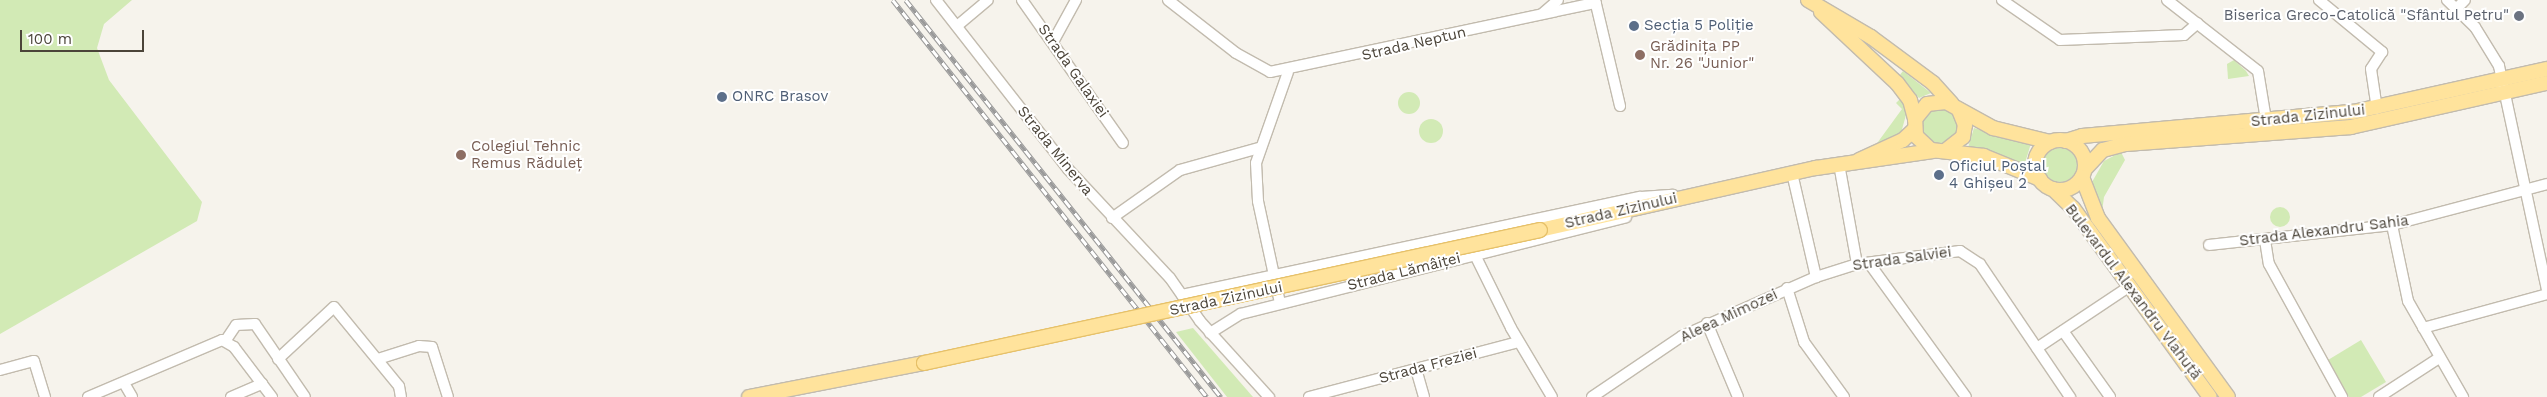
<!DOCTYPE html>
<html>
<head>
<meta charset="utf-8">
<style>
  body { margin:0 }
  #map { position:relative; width:2547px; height:397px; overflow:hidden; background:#f6f3ec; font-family:"Work Sans",sans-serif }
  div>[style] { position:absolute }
  .green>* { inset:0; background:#d2eab5; transform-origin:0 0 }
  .round { border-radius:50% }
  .roads { filter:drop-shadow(1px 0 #c2bbae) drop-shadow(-1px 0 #c2bbae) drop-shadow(0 1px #c2bbae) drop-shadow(0 -1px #c2bbae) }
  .minor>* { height:10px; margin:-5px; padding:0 5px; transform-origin:5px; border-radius:5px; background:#fff }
  .major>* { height:14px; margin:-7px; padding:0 7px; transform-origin:7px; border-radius:7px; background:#ffe39c }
  .major>.ring { margin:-7px; padding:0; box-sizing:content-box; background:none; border:14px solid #ffe39c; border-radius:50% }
  .rail>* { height:4.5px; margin-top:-2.25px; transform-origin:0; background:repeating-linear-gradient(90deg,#fff 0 8px,#9a9a9a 0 16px); box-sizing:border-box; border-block:1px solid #9a9a9a }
  .bridges { filter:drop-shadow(1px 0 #e6c16a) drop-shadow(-1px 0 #e6c16a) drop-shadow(0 1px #e6c16a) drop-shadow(0 -1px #e6c16a) }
  .major-bridge>* { height:14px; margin:-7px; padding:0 7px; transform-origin:7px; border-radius:7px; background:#ffe39c }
  .dots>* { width:14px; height:14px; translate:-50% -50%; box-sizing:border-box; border:2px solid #fff; border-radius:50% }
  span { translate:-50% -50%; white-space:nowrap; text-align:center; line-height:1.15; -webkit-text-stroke:4px #fff; paint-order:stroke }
  .worship-label { font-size:15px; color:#5b616d }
  .right { translate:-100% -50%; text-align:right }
  .service-label { font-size:15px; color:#4e5e75 }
  .left { translate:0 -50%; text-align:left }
  .street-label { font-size:15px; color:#4b4439 }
  .education-label { font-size:15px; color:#785e54 }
  .scale { position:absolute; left:20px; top:30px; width:124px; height:22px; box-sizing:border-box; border:2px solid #4b4439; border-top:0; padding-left:6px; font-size:15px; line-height:18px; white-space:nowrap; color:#4b4439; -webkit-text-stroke:4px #fff; paint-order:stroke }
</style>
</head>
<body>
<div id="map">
  <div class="green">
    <div style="clip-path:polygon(0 0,132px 0,104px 24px,97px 48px,109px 80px,202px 202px,197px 221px,0 334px)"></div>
    <div style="clip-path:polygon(2234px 60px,2246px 71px,2249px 76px,2228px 79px,2227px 64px)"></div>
    <div style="clip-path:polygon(1903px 71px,1931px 93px,1919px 98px,1899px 76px)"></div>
    <div class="round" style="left:1398px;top:92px;width:22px;height:22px"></div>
    <div style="clip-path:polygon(1901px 98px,1906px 115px,1901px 133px,1879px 148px,1868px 148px,1875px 146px,1902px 109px,1896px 103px)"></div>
    <div class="round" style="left:1922px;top:108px;width:36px;height:36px"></div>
    <div class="round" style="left:1419px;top:119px;width:24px;height:24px"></div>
    <div style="left:1974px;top:128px;width:59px;height:22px;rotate:17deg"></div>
    <div class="round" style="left:2043px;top:148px;width:34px;height:34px"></div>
    <div style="clip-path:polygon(2121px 152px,2125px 160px,2104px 197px,2102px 212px,2092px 182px,2104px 161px)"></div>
    <div class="round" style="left:2270px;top:207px;width:20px;height:20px"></div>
    <div style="clip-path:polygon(1193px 328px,1253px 397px,1227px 397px,1176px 332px)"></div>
    <div style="clip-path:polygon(2361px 340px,2386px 382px,2361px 397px,2349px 397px,2328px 360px)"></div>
  </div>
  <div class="roads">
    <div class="minor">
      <div style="left:936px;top:0;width:214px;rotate:52deg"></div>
      <div style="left:1068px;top:169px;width:149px;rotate:46.9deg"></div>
      <div style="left:1170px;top:278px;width:52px;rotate:55.1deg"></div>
      <div style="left:1200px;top:321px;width:103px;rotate:47.8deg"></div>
      <div style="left:1022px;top:0;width:175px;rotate:54.8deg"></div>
      <div style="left:1168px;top:0;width:86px;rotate:37.9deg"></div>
      <div style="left:1236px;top:53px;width:39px;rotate:29deg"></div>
      <div style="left:1270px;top:72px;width:333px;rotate:-12deg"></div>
      <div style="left:1595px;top:0;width:109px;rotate:76.7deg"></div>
      <div style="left:2002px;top:0;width:70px;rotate:34.6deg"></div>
      <div style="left:2060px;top:40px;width:124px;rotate:-2.3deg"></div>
      <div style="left:2184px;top:35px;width:18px;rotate:-41deg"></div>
      <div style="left:2167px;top:0;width:115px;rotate:38deg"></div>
      <div style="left:2258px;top:71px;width:50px;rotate:80.7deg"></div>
      <div style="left:2319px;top:0;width:82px;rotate:39.5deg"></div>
      <div style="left:2382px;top:52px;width:20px;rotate:123deg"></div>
      <div style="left:2371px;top:69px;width:40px;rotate:81.5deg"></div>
      <div style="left:2447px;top:0;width:39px;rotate:44deg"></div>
      <div style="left:2475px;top:27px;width:46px;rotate:58.4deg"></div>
      <div style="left:2499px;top:66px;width:228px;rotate:77.9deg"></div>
      <div style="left:2457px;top:8px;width:11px;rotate:-45deg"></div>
      <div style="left:1542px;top:14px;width:21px;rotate:-41deg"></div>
      <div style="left:957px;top:26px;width:40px;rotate:-40deg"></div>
      <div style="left:1053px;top:42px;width:48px;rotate:-61.3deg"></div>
      <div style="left:1839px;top:164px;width:102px;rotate:79.8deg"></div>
      <div style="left:1792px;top:173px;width:107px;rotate:77deg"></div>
      <div style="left:1112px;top:218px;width:83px;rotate:-35.2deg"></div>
      <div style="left:1180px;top:170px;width:82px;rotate:-15.6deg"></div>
      <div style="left:2392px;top:225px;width:78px;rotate:78.1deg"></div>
      <div style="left:2408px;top:301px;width:111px;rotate:60.2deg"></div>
      <div style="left:2265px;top:240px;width:24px;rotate:81deg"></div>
      <div style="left:2269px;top:264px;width:152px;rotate:61.2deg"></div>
      <div style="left:2209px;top:245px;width:184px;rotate:-6.2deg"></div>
      <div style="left:2392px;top:225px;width:160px;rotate:-14.8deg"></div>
      <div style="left:1475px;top:255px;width:81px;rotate:63.7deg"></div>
      <div style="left:1511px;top:328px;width:80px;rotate:59.3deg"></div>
      <div style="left:1869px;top:263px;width:165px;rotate:54.1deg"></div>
      <div style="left:1787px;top:288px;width:57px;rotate:72.5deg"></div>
      <div style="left:1804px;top:342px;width:68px;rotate:54deg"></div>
      <div style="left:1182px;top:295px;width:469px;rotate:-12.1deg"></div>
      <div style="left:1641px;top:197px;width:32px;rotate:-4deg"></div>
      <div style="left:1280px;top:303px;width:104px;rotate:-102.2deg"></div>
      <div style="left:1258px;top:201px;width:38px;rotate:-93deg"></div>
      <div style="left:1256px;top:163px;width:96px;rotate:-70.6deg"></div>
      <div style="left:1707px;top:323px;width:80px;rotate:67.3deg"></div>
      <div style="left:2423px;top:328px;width:129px;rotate:-15.3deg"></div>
      <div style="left:2063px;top:331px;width:81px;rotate:54.5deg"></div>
      <div style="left:1210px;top:333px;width:36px;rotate:-32deg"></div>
      <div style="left:1241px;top:314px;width:397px;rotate:-14.1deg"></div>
      <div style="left:226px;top:340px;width:18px;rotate:-56deg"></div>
      <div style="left:236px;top:325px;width:19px;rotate:-3deg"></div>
      <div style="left:255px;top:324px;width:88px;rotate:55.6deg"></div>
      <div style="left:2037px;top:348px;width:112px;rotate:-33.7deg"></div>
      <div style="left:278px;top:359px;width:76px;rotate:-42.9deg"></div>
      <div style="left:334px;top:307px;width:102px;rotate:50.6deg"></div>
      <div style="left:399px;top:386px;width:11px;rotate:80deg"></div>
      <div style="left:378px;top:359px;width:43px;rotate:-17.6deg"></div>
      <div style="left:419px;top:346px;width:13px;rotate:4deg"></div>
      <div style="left:432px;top:347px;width:52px;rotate:72.3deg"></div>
      <div style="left:1416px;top:369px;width:29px;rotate:74deg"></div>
      <div style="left:0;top:370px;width:35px;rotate:-15deg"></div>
      <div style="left:34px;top:361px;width:38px;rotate:73deg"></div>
      <div style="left:124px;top:383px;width:16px;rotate:60deg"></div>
      <div style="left:88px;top:397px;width:146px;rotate:-23deg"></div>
      <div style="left:222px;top:340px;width:14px;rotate:30deg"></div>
      <div style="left:234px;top:347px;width:63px;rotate:52.8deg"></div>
      <div style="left:231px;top:397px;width:34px;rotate:-23deg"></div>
      <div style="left:1309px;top:397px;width:216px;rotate:-14.7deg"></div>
      <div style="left:1592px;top:397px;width:109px;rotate:-34.1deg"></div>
      <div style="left:1682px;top:336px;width:146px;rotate:-23.8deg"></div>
      <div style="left:1816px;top:277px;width:43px;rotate:-17.6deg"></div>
      <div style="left:1857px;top:264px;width:104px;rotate:-7.2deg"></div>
      <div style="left:1960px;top:251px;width:24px;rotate:33deg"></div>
      <div style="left:1980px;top:264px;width:161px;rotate:55.9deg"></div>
      <div style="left:2379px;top:397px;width:72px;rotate:-33deg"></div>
    </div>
    <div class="major">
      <div style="left:1808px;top:0;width:73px;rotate:30.4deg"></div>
      <div style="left:1871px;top:37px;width:77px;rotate:36.6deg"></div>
      <div style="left:1933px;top:83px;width:28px;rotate:48deg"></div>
      <div style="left:1821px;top:12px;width:104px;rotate:43.1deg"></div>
      <div style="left:1897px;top:83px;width:21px;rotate:53deg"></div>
      <div style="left:1910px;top:100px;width:20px;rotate:75deg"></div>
      <div class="ring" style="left:2035px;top:140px;width:36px;height:36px"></div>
      <div style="left:2066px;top:141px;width:17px;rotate:-17deg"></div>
      <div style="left:2082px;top:136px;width:272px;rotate:-5.1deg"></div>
      <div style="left:2353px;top:112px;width:199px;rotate:-12.5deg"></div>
      <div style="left:1945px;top:151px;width:23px;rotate:-38deg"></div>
      <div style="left:1963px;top:137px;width:12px;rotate:-81deg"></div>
      <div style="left:1965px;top:125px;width:16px;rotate:-112deg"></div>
      <div style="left:1859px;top:160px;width:48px;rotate:-24.4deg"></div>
      <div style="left:1903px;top:140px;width:16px;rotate:-43deg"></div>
      <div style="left:2085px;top:169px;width:26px;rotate:-47deg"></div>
      <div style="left:2103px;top:150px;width:24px;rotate:-15deg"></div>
      <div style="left:2126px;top:144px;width:226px;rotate:-4.3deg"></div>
      <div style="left:2351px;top:127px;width:201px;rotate:-12.7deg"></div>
      <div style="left:2082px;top:177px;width:44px;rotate:68.7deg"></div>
      <div style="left:2098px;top:218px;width:221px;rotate:54deg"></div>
      <div style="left:2040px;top:179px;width:61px;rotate:-157.7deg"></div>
      <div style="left:1984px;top:156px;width:53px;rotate:-173.5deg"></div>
      <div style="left:1931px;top:150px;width:21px;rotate:-137deg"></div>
      <div style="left:1916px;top:136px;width:17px;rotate:-93deg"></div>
      <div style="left:1915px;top:119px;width:19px;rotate:-51deg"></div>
      <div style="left:1927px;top:104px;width:19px;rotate:-6deg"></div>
      <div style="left:1946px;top:102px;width:54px;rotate:29deg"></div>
      <div style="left:1993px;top:128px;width:59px;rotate:13.8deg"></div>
      <div style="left:2053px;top:189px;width:28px;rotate:44deg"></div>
      <div style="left:2073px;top:208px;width:233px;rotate:54.1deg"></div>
      <div style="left:1540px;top:230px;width:283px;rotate:-12.7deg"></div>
      <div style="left:1816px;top:168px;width:118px;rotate:-8.3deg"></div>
      <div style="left:749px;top:397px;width:178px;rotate:-11deg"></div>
    </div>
  </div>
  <div class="rail">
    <div style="left:893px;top:0;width:506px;rotate:51.66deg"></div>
    <div style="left:906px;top:0;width:507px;rotate:51.57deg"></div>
  </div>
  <div class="bridges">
    <div class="major-bridge">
      <div style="left:924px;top:363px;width:630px;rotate:-12.18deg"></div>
    </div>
  </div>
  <div class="dots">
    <div style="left:2519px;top:16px;background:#6b7280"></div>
    <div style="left:1634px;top:26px;background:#5c6f8a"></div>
    <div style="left:1640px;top:55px;background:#8d6e63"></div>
    <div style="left:722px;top:97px;background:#5c6f8a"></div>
    <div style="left:461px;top:155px;background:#8d6e63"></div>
    <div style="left:1939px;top:175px;background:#5c6f8a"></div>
  </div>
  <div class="worship-label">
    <span class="right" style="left:2509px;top:16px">Biserica Greco-Catolică "Sfântul Petru"</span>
  </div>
  <div class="service-label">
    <span class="left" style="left:1644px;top:26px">Secția 5 Poliție</span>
    <span class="left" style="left:732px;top:97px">ONRC Brasov</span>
    <span class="left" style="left:1949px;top:175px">Oficiul Poștal<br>4 Ghișeu 2</span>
  </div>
  <div class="street-label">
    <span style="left:1414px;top:44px;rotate:-13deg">Strada Neptun</span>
    <span style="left:1073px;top:71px;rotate:55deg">Strada Galaxiei</span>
    <span style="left:2308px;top:116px;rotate:-6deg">Strada Zizinului</span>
    <span style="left:1055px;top:151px;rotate:51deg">Strada Minerva</span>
    <span style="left:1621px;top:211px;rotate:-13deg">Strada Zizinului</span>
    <span style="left:2324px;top:231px;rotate:-7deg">Strada Alexandru Sahia</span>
    <span style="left:1902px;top:259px;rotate:-8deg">Strada Salviei</span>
    <span style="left:1404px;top:272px;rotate:-14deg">Strada Lămâiței</span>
    <span style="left:2133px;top:292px;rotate:53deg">Bulevardul Alexandru Vlahuță</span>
    <span style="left:1226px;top:299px;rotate:-12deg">Strada Zizinului</span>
    <span style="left:1729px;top:316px;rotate:-25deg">Aleea Mimozei</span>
    <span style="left:1428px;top:366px;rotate:-15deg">Strada Freziei</span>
  </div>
  <div class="education-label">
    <span class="left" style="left:1650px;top:55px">Grădinița PP<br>Nr. 26 "Junior"</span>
    <span class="left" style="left:471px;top:155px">Colegiul Tehnic<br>Remus Răduleț</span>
  </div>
  <div class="scale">100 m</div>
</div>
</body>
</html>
